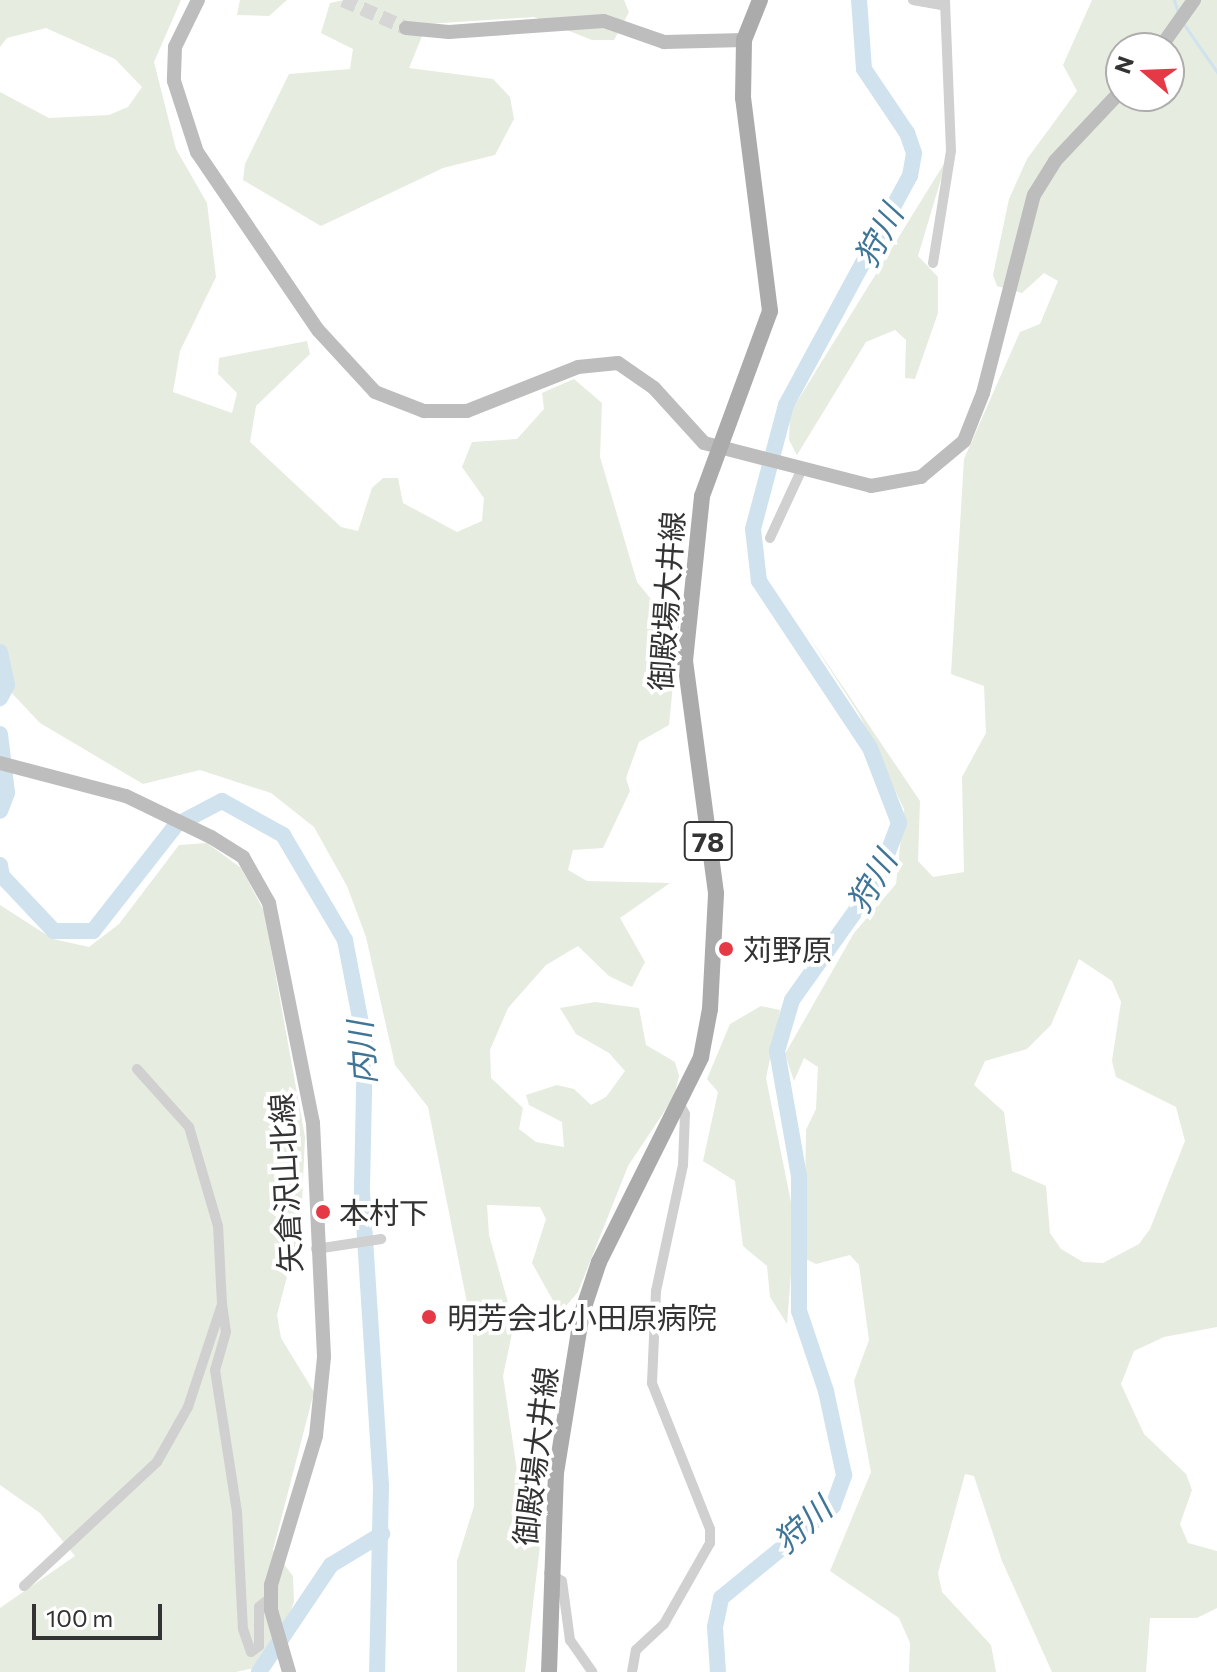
<!DOCTYPE html>
<html>
<head>
<meta charset="utf-8">
<style>
  body { margin:0 }
  #map { position:relative; width:1217px; height:1672px; overflow:hidden; background:#fff; font-family:Commissioner,"Noto Sans JP",sans-serif }
  div>[style] { position:absolute }
  .green>* { inset:0; background:#e6ecdf }
  .stream>* { height:3px; margin:-1.5px; padding:0 1.5px; transform-origin:1.5px; border-radius:1.5px; background:#cfe2ee }
  .river>* { height:16px; margin:-8px; padding:0 8px; transform-origin:8px; border-radius:8px; background:#cfe2ee }
  .secondary-tunnel>* { height:14px; margin-top:-7px; transform-origin:0; background:repeating-linear-gradient(90deg,#d6d6d6 0 14px,transparent 0 21px) }
  .street>* { height:10px; margin:-5px; padding:0 5px; transform-origin:5px; border-radius:5px; background:#d0d0d0 }
  .secondary>* { height:14px; margin:-7px; padding:0 7px; transform-origin:7px; border-radius:7px; background:#bdbdbd }
  .primary>* { height:16px; margin:-8px; padding:0 8px; transform-origin:8px; border-radius:8px; background:#ababab }
  .dots>* { width:22px; height:22px; translate:-50% -50%; box-sizing:border-box; border:4px solid #fff; border-radius:50% }
  span { translate:-50% -50%; white-space:nowrap; text-align:center; line-height:1.15; -webkit-text-stroke:8px #fff; paint-order:stroke }
  .shield-label span { padding:2px 6px; background:#fff; border:2px solid; border-radius:6px; -webkit-text-stroke-width:0 }
  .shield-label { font-size:28px; color:#333; font-weight:700 }
  .street-label { font-size:30px; color:#333 }
  .poi-label { font-size:30px; color:#333 }
  .left { translate:0 -50%; text-align:left }
  .water-label { font-size:32px; color:#3f7597; font-style:italic }
  .north { position:absolute; left:1105px; top:32px; width:80px; height:80px; box-sizing:border-box; background:#fff; border:2px solid #adadad; border-radius:50%; rotate:289deg; font-size:22px; font-weight:700; line-height:32px; text-align:center; color:#333 }
  .north::after { content:''; display:block; margin:auto; width:28px; height:36px; background:#e63946; clip-path:polygon(50% 0,100% 100%,50% 72%,0 100%) }
  .scale { position:absolute; left:32px; top:1604px; width:130px; height:36px; box-sizing:border-box; border:4px solid #333; border-top:0; padding-left:10px; font-size:24px; line-height:28px; white-space:nowrap; color:#333; -webkit-text-stroke:6px #fff; paint-order:stroke }
</style>
</head>
<body>
<div id="map">
  <div class="green">
    <div style="clip-path:polygon(0 0,181px 0,154px 62px,176px 149px,207px 203px,216px 277px,180px 351px,173px 392px,232px 413px,237px 393px,218px 374px,219px 358px,307px 341px,310px 354px,256px 406px,250px 442px,341px 527px,358px 531px,372px 488px,383px 478px,398px 478px,403px 503px,457px 532px,482px 521px,484px 498px,462px 467px,472px 442px,517px 439px,544px 409px,542px 393px,574px 379px,602px 403px,600px 457px,637px 582px,659px 609px,680px 615px,669px 725px,639px 742px,626px 778px,630px 791px,603px 848px,573px 850px,568px 870px,587px 881px,670px 883px,620px 918px,645px 962px,632px 987px,609px 976px,578px 946px,546px 965px,508px 1008px,490px 1050px,491px 1078px,523px 1108px,519px 1129px,536px 1142px,564px 1147px,562px 1122px,529px 1105px,526px 1095px,557px 1085px,574px 1089px,591px 1105px,606px 1097px,625px 1071px,609px 1053px,576px 1034px,560px 1008px,595px 1002px,639px 1008px,646px 1045px,675px 1062px,679px 1076px,674px 1097px,628px 1166px,578px 1292px,560px 1313px,532px 1263px,546px 1219px,540px 1207px,487px 1205px,489px 1235px,514px 1324px,503px 1376px,520px 1491px,545px 1503px,525px 1672px,457px 1672px,457px 1561px,474px 1506px,473px 1333px,428px 1107px,395px 1065px,366px 937px,347px 886px,314px 827px,271px 793px,200px 770px,143px 784px,40px 723px,8px 689px,0 654px,0 92px,49px 118px,109px 115px,128px 107px,142px 87px,115px 59px,46px 28px,7px 38px,0 47px)"></div>
    <div style="clip-path:polygon(240px 0,287px 0,269px 16px,237px 15px)"></div>
    <div style="clip-path:polygon(344px 0,624px 0,629px 12px,614px 40px,592px 40px,534px 17px,427px 24px,409px 68px,493px 79px,510px 97px,514px 119px,495px 155px,443px 168px,321px 226px,243px 180px,245px 164px,289px 74px,350px 69px,353px 49px,321px 33px,330px 3px)"></div>
    <div style="clip-path:polygon(evenodd,1092px 0,1217px 0,1217px 1327px,1164px 1337px,1134px 1351px,1121px 1384px,1144px 1434px,1186px 1474px,1192px 1490px,1180px 1524px,1188px 1543px,1217px 1551px,1217px 1608px,1197px 1618px,1150px 1618px,1146px 1672px,1052px 1672px,1002px 1561px,974px 1476px,965px 1474px,938px 1573px,942px 1592px,991px 1645px,996px 1672px,909px 1672px,910px 1643px,899px 1618px,830px 1571px,871px 1472px,854px 1381px,869px 1340px,859px 1265px,850px 1255px,816px 1264px,804px 1258px,806px 1130px,816px 1109px,818px 1067px,804px 1058px,794px 1081px,785px 1054px,854px 933px,896px 884px,904px 809px,859px 714px,804px 629px,920px 801px,918px 861px,933px 877px,964px 872px,962px 777px,986px 733px,984px 686px,951px 674px,964px 459px,1020px 332px,1040px 324px,1058px 281px,1044px 273px,1022px 293px,997px 286px,993px 275px,1009px 199px,1027px 159px,1077px 91px,1063px 65px,1092px 0,1121px 48px,1169px 48px,1169px 96px,1121px 96px,1121px 48px,1092px 0,1079px 959px,1112px 981px,1121px 1002px,1112px 1061px,1116px 1077px,1176px 1107px,1185px 1141px,1150px 1229px,1139px 1244px,1103px 1263px,1083px 1262px,1061px 1249px,1050px 1233px,1046px 1186px,1012px 1171px,1004px 1112px,974px 1085px,985px 1061px,1027px 1049px,1051px 1025px,1079px 959px)"></div>
    <div style="clip-path:polygon(947px 159px,918px 256px,938px 277px,938px 313px,915px 379px,905px 378px,906px 340px,895px 330px,866px 342px,797px 455px,789px 440px,790px 413px)"></div>
    <div style="clip-path:polygon(207px 843px,241px 868px,264px 911px,305px 1137px,301px 1223px,277px 1315px,281px 1338px,314px 1392px,273px 1550px,293px 1576px,294px 1602px,274px 1653px,258px 1667px,236px 1672px,0 1672px,0 1608px,75px 1556px,40px 1513px,0 1485px,0 905px,53px 939px,89px 947px,119px 924px,179px 845px)"></div>
    <div style="clip-path:polygon(761px 1006px,780px 1010px,766px 1078px,795px 1222px,787px 1324px,770px 1297px,767px 1266px,743px 1246px,735px 1181px,703px 1161px,718px 1092px,707px 1079px,730px 1024px)"></div>
  </div>
  <div class="stream">
    <div style="left:1174px;top:0;width:13px;rotate:72deg"></div>
    <div style="left:1183px;top:23px;width:60px;rotate:55.2deg"></div>
  </div>
  <div class="river">
    <div style="left:0;top:652px;width:34px;rotate:78deg"></div>
    <div style="left:7px;top:685px;width:15px;rotate:118deg"></div>
    <div style="left:0;top:734px;width:59px;rotate:83.2deg"></div>
    <div style="left:7px;top:793px;width:19px;rotate:111deg"></div>
    <div style="left:0;top:865px;width:11px;rotate:80deg"></div>
    <div style="left:2px;top:876px;width:76px;rotate:46.6deg"></div>
    <div style="left:54px;top:931px;width:39px"></div>
    <div style="left:93px;top:931px;width:135px;rotate:-51.9deg"></div>
    <div style="left:176px;top:825px;width:52px;rotate:-27.6deg"></div>
    <div style="left:222px;top:801px;width:70px;rotate:29.1deg"></div>
    <div style="left:283px;top:835px;width:122px;rotate:59.4deg"></div>
    <div style="left:345px;top:940px;width:106px;rotate:79.1deg"></div>
    <div style="left:365px;top:1044px;width:148px;rotate:91.2deg"></div>
    <div style="left:362px;top:1192px;width:295px;rotate:86.3deg"></div>
    <div style="left:381px;top:1486px;width:186px;rotate:91.2deg"></div>
    <div style="left:259px;top:1672px;width:129px;rotate:-56.1deg"></div>
    <div style="left:331px;top:1565px;width:60px;rotate:-31.3deg"></div>
    <div style="left:718px;top:1672px;width:45px;rotate:-93.8deg"></div>
    <div style="left:715px;top:1627px;width:30px;rotate:-78deg"></div>
    <div style="left:721px;top:1598px;width:145px;rotate:-39.4deg"></div>
    <div style="left:833px;top:1506px;width:33px;rotate:-70deg"></div>
    <div style="left:844px;top:1475px;width:86px;rotate:-102.1deg"></div>
    <div style="left:826px;top:1391px;width:84px;rotate:-108.6deg"></div>
    <div style="left:799px;top:1311px;width:135px;rotate:-90deg"></div>
    <div style="left:799px;top:1176px;width:127px;rotate:-100deg"></div>
    <div style="left:777px;top:1051px;width:53px;rotate:-73.6deg"></div>
    <div style="left:792px;top:1000px;width:146px;rotate:-54.5deg"></div>
    <div style="left:877px;top:881px;width:62px;rotate:-69.2deg"></div>
    <div style="left:899px;top:823px;width:80px;rotate:-111.1deg"></div>
    <div style="left:870px;top:748px;width:201px;rotate:-123.6deg"></div>
    <div style="left:759px;top:581px;width:52px;rotate:-96.6deg"></div>
    <div style="left:753px;top:529px;width:128px;rotate:-75.1deg"></div>
    <div style="left:786px;top:405px;width:260px;rotate:-61.6deg"></div>
    <div style="left:910px;top:176px;width:23px;rotate:-80deg"></div>
    <div style="left:914px;top:153px;width:21px;rotate:-109deg"></div>
    <div style="left:907px;top:133px;width:77px;rotate:-123.9deg"></div>
    <div style="left:864px;top:69px;width:69px;rotate:-94.1deg"></div>
  </div>
  <div class="secondary-tunnel">
    <div style="left:343px;top:0;width:69px;rotate:24deg"></div>
  </div>
  <div class="street">
    <div style="left:913px;top:0;width:29px;rotate:10deg"></div>
    <div style="left:933px;top:263px;width:113px;rotate:-80.9deg"></div>
    <div style="left:951px;top:151px;width:151px;rotate:-92.3deg"></div>
    <div style="left:770px;top:538px;width:74px;rotate:-65.2deg"></div>
    <div style="left:316px;top:1249px;width:66px;rotate:-8.7deg"></div>
    <div style="left:222px;top:1304px;width:28px;rotate:82deg"></div>
    <div style="left:226px;top:1332px;width:40px;rotate:106deg"></div>
    <div style="left:215px;top:1370px;width:144px;rotate:81.2deg"></div>
    <div style="left:237px;top:1512px;width:117px;rotate:87.1deg"></div>
    <div style="left:243px;top:1629px;width:24px;rotate:71deg"></div>
    <div style="left:251px;top:1652px;width:10px;rotate:-37deg"></div>
    <div style="left:259px;top:1646px;width:39px;rotate:-90deg"></div>
    <div style="left:259px;top:1607px;width:14px;rotate:-39deg"></div>
    <div style="left:549px;top:1573px;width:15px;rotate:32deg"></div>
    <div style="left:562px;top:1581px;width:60px;rotate:82.3deg"></div>
    <div style="left:570px;top:1640px;width:39px;rotate:55deg"></div>
    <div style="left:24px;top:1586px;width:182px;rotate:-43deg"></div>
    <div style="left:157px;top:1462px;width:63px;rotate:-60.6deg"></div>
    <div style="left:188px;top:1407px;width:108px;rotate:-71.7deg"></div>
    <div style="left:222px;top:1304px;width:78px;rotate:-92.9deg"></div>
    <div style="left:218px;top:1226px;width:103px;rotate:-106.3deg"></div>
    <div style="left:189px;top:1127px;width:78px;rotate:-131.9deg"></div>
    <div style="left:632px;top:1672px;width:22px;rotate:-80deg"></div>
    <div style="left:636px;top:1650px;width:38px;rotate:-43deg"></div>
    <div style="left:664px;top:1624px;width:93px;rotate:-60.4deg"></div>
    <div style="left:710px;top:1543px;width:14px;rotate:-90deg"></div>
    <div style="left:710px;top:1529px;width:157px;rotate:-111.7deg"></div>
    <div style="left:652px;top:1383px;width:92px;rotate:-87.5deg"></div>
    <div style="left:656px;top:1291px;width:129px;rotate:-77.9deg"></div>
    <div style="left:683px;top:1165px;width:51px;rotate:-87.8deg"></div>
    <div style="left:685px;top:1114px;width:13px;rotate:-119deg"></div>
  </div>
  <div class="secondary">
    <div style="left:198px;top:0;width:52px;rotate:116.1deg"></div>
    <div style="left:175px;top:47px;width:34px;rotate:92deg"></div>
    <div style="left:174px;top:81px;width:75px;rotate:72.1deg"></div>
    <div style="left:197px;top:152px;width:215px;rotate:55.8deg"></div>
    <div style="left:318px;top:330px;width:84px;rotate:47.4deg"></div>
    <div style="left:375px;top:392px;width:53px;rotate:21.2deg"></div>
    <div style="left:424px;top:411px;width:43px"></div>
    <div style="left:467px;top:411px;width:119px;rotate:-21.6deg"></div>
    <div style="left:578px;top:367px;width:40px;rotate:-5.7deg"></div>
    <div style="left:618px;top:363px;width:44px;rotate:34.8deg"></div>
    <div style="left:654px;top:388px;width:74px;rotate:47.7deg"></div>
    <div style="left:704px;top:443px;width:172px;rotate:14.4deg"></div>
    <div style="left:871px;top:486px;width:51px;rotate:-10.2deg"></div>
    <div style="left:921px;top:477px;width:56px;rotate:-39.9deg"></div>
    <div style="left:964px;top:441px;width:52px;rotate:-68.4deg"></div>
    <div style="left:983px;top:393px;width:204px;rotate:-75.6deg"></div>
    <div style="left:1034px;top:195px;width:40px;rotate:-58deg"></div>
    <div style="left:1055px;top:161px;width:96px;rotate:-46.7deg"></div>
    <div style="left:406px;top:28px;width:43px;rotate:5.3deg"></div>
    <div style="left:449px;top:32px;width:155px;rotate:-4.1deg"></div>
    <div style="left:604px;top:21px;width:64px;rotate:19.3deg"></div>
    <div style="left:664px;top:42px;width:80px;rotate:-1.4deg"></div>
    <div style="left:1160px;top:48px;width:59px;rotate:-54.7deg"></div>
    <div style="left:0;top:763px;width:130px;rotate:14.7deg"></div>
    <div style="left:126px;top:796px;width:94px;rotate:25.8deg"></div>
    <div style="left:211px;top:837px;width:38px;rotate:32deg"></div>
    <div style="left:243px;top:857px;width:53px;rotate:60.5deg"></div>
    <div style="left:269px;top:903px;width:224px;rotate:78.7deg"></div>
    <div style="left:313px;top:1123px;width:234px;rotate:87.3deg"></div>
    <div style="left:324px;top:1357px;width:79px;rotate:95.8deg"></div>
    <div style="left:316px;top:1436px;width:156px;rotate:106.8deg"></div>
    <div style="left:271px;top:1585px;width:25px;rotate:90deg"></div>
    <div style="left:271px;top:1610px;width:65px;rotate:73.8deg"></div>
  </div>
  <div class="primary">
    <div style="left:549px;top:1672px;width:199px;rotate:-88deg"></div>
    <div style="left:556px;top:1473px;width:162px;rotate:-80.8deg"></div>
    <div style="left:582px;top:1313px;width:54px;rotate:-71.6deg"></div>
    <div style="left:599px;top:1262px;width:229px;rotate:-63.5deg"></div>
    <div style="left:701px;top:1057px;width:49px;rotate:-79.4deg"></div>
    <div style="left:710px;top:1009px;width:116px;rotate:-87deg"></div>
    <div style="left:716px;top:893px;width:234px;rotate:-97.6deg"></div>
    <div style="left:685px;top:661px;width:166px;rotate:-84.1deg"></div>
    <div style="left:702px;top:496px;width:197px;rotate:-69.8deg"></div>
    <div style="left:770px;top:311px;width:215px;rotate:-97.2deg"></div>
    <div style="left:743px;top:98px;width:58px;rotate:-89deg"></div>
    <div style="left:744px;top:40px;width:43px;rotate:-68.2deg"></div>
  </div>
  <div class="dots">
    <div style="left:726px;top:949px;background:#e63946"></div>
    <div style="left:323px;top:1212px;background:#e63946"></div>
    <div style="left:429px;top:1317px;background:#e63946"></div>
  </div>
  <div class="shield-label">
    <span style="left:708px;top:841px">78</span>
  </div>
  <div class="street-label">
    <span style="left:666px;top:601px;rotate:-86deg">御殿場大井線</span>
    <span style="left:285px;top:1183px;rotate:-93deg">矢倉沢山北線</span>
    <span style="left:535px;top:1456px;rotate:-83deg">御殿場大井線</span>
  </div>
  <div class="poi-label">
    <span class="left" style="left:742px;top:949px">苅野原</span>
    <span class="left" style="left:339px;top:1212px">本村下</span>
    <span class="left" style="left:447px;top:1317px">明芳会北小田原病院</span>
  </div>
  <div class="water-label">
    <span style="left:878px;top:235px;rotate:-62deg">狩川</span>
    <span style="left:871px;top:881px;rotate:-60deg">狩川</span>
    <span style="left:361px;top:1053px;rotate:-94deg">内川</span>
    <span style="left:802px;top:1524px;rotate:-42deg">狩川</span>
  </div>
  <div class="north">N</div>
  <div class="scale">100 m</div>
</div>
</body>
</html>
